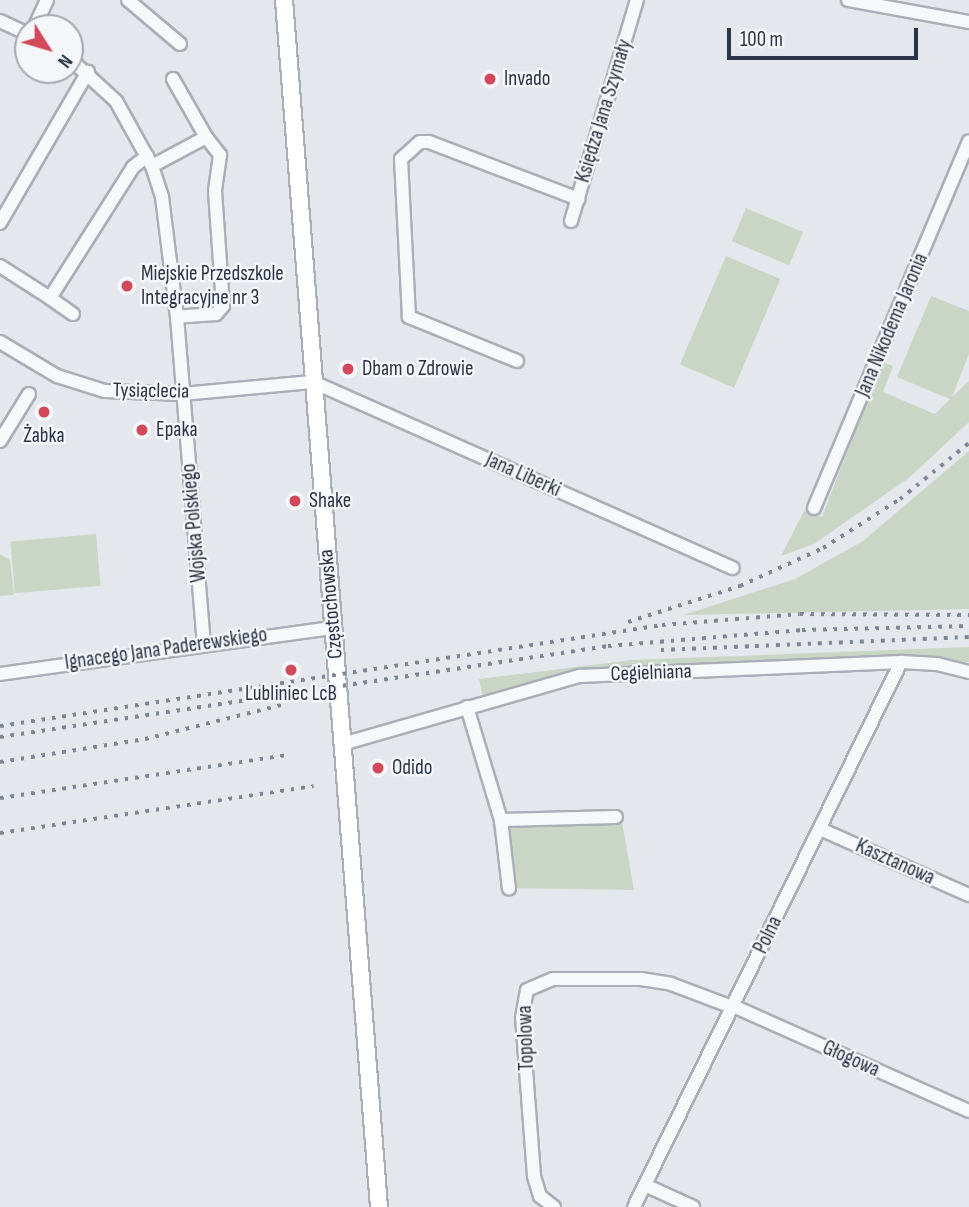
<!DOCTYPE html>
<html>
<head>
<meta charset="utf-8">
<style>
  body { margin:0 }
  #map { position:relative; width:969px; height:1207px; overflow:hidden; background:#e4e7ec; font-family:"Sofia Sans Condensed",sans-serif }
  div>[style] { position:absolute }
  .green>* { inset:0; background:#c9d6c5; transform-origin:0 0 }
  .roads { filter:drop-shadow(2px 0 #a9aeb7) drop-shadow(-2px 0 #a9aeb7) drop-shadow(0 2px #a9aeb7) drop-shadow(0 -2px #a9aeb7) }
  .minor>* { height:12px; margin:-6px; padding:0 6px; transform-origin:6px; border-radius:6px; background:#f7f8fa }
  .major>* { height:16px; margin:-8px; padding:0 8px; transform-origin:8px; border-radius:8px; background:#fff }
  .rail>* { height:3.5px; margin-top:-1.75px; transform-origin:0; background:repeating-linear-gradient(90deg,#7d8696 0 3.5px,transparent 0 10.5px) }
  .dots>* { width:19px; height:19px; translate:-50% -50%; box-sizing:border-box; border:4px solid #f4f6f9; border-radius:50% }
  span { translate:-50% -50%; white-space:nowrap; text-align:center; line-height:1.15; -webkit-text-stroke:5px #f4f6f9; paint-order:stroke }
  .poi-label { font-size:21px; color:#2b3445 }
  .left { translate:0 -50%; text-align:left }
  .street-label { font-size:21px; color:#2b3445 }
  .north { position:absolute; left:14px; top:14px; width:70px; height:70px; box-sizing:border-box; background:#f4f6f9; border:2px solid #a4a8b1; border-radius:50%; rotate:127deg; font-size:19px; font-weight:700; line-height:28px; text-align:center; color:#2b3445 }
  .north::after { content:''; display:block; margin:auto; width:24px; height:32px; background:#d1495b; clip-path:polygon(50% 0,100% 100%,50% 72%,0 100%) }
  .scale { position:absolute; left:727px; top:28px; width:191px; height:32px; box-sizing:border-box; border:4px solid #2b3445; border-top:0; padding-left:9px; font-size:21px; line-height:24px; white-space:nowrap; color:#2b3445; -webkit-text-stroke:5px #f4f6f9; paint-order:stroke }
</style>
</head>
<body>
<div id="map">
  <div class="green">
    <div style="left:746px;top:208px;width:62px;height:36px;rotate:23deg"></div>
    <div style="left:726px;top:256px;width:59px;height:118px;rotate:23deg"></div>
    <div style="clip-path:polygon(931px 296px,969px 311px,969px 354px,952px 397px,969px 381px,969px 422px,910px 477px,814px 544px,781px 556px,804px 511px,822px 517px,882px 362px,893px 366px,883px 392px,935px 414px,950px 399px,897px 377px)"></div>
    <div style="clip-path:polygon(969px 451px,969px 609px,683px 615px,795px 579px,863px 541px)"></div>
    <div style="left:96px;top:534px;width:52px;height:86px;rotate:85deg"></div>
    <div style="clip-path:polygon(0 554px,10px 560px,14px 595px,0 596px)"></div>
    <div style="clip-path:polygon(969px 647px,969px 662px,898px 657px,573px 672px,483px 697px,479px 679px,632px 660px)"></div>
    <div style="clip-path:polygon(622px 822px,634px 890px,504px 888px,492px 824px)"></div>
  </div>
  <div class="roads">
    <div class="minor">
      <div style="left:128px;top:0;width:68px;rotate:40.2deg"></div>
      <div style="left:848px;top:0;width:123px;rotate:10.3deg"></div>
      <div style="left:0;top:21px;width:31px;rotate:25deg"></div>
      <div style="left:34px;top:28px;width:31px;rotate:-65deg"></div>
      <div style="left:70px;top:59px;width:62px;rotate:42.4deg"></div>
      <div style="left:116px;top:101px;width:74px;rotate:61deg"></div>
      <div style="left:152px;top:166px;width:33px;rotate:72deg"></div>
      <div style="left:162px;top:197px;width:121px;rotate:82.9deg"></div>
      <div style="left:177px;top:317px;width:326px;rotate:85.3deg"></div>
      <div style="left:173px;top:79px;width:67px;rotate:60.4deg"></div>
      <div style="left:152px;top:166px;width:61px;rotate:-28.2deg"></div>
      <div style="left:206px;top:137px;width:23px;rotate:52deg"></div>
      <div style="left:220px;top:155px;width:36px;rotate:98deg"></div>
      <div style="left:215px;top:191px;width:115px;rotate:86deg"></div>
      <div style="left:223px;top:306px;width:11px;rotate:131deg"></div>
      <div style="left:216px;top:314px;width:39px;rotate:176deg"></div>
      <div style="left:571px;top:221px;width:231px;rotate:-73.4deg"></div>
      <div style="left:0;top:223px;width:175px;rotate:-59.8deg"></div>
      <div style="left:0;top:266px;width:59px;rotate:32.6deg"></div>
      <div style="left:50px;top:298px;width:155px;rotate:-57.6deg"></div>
      <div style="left:133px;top:167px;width:18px;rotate:-38deg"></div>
      <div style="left:50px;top:298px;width:28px;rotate:35deg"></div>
      <div style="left:0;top:342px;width:66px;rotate:30.8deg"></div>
      <div style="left:57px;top:376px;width:50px;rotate:17.4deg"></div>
      <div style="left:105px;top:391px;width:78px;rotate:2.2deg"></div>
      <div style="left:183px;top:394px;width:131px;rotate:-5.3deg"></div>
      <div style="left:313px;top:382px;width:459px;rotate:23.9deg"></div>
      <div style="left:517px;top:361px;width:117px;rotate:-157.8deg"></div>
      <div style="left:409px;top:317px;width:158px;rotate:-92.9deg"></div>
      <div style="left:401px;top:159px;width:25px;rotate:-42deg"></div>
      <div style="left:420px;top:142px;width:9px"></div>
      <div style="left:429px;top:142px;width:160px;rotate:20.9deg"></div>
      <div style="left:0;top:441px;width:55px;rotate:-58.3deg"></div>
      <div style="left:814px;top:508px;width:398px;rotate:-67.1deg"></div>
      <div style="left:0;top:674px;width:336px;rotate:-7.9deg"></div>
      <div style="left:467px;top:707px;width:118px;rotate:73.3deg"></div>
      <div style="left:501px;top:820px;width:115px;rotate:-1.5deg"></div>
      <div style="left:342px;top:744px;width:247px;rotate:-16deg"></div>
      <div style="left:579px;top:676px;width:322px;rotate:-2.5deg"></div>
      <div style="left:901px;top:662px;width:36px;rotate:3deg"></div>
      <div style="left:937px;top:664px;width:33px;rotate:14deg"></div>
      <div style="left:501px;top:820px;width:69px;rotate:83.4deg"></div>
      <div style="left:820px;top:829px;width:163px;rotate:23.9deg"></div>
      <div style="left:733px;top:1006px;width:258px;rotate:24deg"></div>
      <div style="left:645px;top:1185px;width:53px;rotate:24.6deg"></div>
      <div style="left:554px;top:1207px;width:18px;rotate:-142deg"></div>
      <div style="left:540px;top:1196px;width:21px;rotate:-107deg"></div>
      <div style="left:534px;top:1176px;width:158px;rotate:-94.3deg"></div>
      <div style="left:522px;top:1018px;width:28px;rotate:-80deg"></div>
      <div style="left:527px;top:990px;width:28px;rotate:-23deg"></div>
      <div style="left:553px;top:979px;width:88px"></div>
      <div style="left:641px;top:979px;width:30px;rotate:9deg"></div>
      <div style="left:671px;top:984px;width:65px;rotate:20.7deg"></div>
      <div style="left:634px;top:1207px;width:607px;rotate:-63.9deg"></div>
    </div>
    <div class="major">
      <div style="left:284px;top:0;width:1211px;rotate:85.5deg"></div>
    </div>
  </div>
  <div class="rail">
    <div style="left:628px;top:622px;width:118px;rotate:-17.8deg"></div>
    <div style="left:740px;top:586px;width:91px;rotate:-24.6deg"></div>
    <div style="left:823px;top:548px;width:91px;rotate:-32.5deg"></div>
    <div style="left:900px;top:499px;width:89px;rotate:-39.1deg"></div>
    <div style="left:661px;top:650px;width:308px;rotate:-2.4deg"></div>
    <div style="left:0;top:726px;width:670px;rotate:-8.67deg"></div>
    <div style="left:662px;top:625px;width:138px;rotate:-4.6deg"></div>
    <div style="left:800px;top:614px;width:169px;rotate:0.3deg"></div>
    <div style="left:0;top:737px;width:615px;rotate:-8.51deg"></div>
    <div style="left:608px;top:646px;width:195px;rotate:-4.7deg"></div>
    <div style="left:802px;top:630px;width:167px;rotate:-1.4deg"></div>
    <div style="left:0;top:762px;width:147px;rotate:-9deg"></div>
    <div style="left:145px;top:739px;width:144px;rotate:-14deg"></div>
    <div style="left:0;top:798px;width:290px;rotate:-8.5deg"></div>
    <div style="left:0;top:833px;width:317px;rotate:-8.5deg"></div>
  </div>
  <div class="dots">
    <div style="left:490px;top:79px;background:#d1495b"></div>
    <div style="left:127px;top:286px;background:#d1495b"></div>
    <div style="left:348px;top:369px;background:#d1495b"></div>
    <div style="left:44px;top:412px;background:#d1495b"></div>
    <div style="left:142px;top:430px;background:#d1495b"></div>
    <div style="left:295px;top:501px;background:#d1495b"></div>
    <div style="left:291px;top:670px;background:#d1495b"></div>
    <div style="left:378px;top:768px;background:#d1495b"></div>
  </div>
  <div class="poi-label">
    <span class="left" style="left:504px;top:79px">Invado</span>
    <span class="left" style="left:141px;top:286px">Miejskie Przedszkole<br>Integracyjne nr 3</span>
    <span class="left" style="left:362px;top:369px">Dbam o Zdrowie</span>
    <span class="left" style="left:156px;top:430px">Epaka</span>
    <span style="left:44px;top:436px">Żabka</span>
    <span class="left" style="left:309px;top:501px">Shake</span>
    <span style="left:291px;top:694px">Lubliniec LcB</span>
    <span class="left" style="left:392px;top:768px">Odido</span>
  </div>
  <div class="street-label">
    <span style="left:604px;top:111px;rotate:-73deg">Księdza Jana Szymały</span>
    <span style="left:892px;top:325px;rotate:-67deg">Jana Nikodema Jaronia</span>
    <span style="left:151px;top:391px;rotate:1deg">Tysiąclecia</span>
    <span style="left:523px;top:475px;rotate:24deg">Jana Liberki</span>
    <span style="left:194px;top:523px;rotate:-95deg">Wojska Polskiego</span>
    <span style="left:331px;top:604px;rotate:-95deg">Częstochowska</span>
    <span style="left:166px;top:649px;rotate:-8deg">Ignacego Jana Paderewskiego</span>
    <span style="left:651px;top:673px;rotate:-2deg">Cegielniana</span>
    <span style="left:895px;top:862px;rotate:24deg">Kasztanowa</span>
    <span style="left:768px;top:935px;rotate:-64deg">Polna</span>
    <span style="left:526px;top:1038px;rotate:-92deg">Topolowa</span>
    <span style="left:851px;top:1059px;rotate:24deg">Głogowa</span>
  </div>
  <div class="north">N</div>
  <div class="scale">100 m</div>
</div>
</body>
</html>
